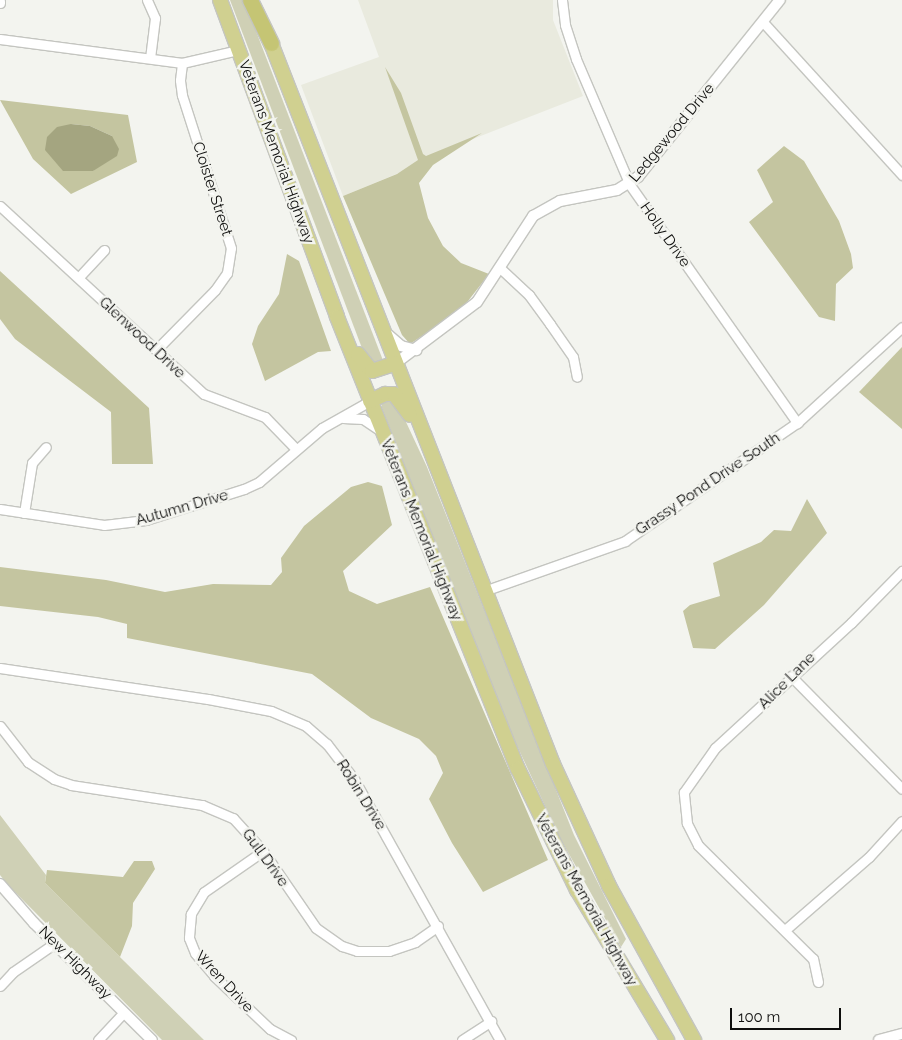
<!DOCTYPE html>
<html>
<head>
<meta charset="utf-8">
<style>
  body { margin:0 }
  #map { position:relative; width:902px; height:1040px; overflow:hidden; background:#f3f4ef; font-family:Raleway,sans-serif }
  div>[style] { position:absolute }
  .built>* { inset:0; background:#e9eade }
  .green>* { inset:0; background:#cfd0b5 }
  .forest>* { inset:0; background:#c4c5a0 }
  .water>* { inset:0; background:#a4a580 }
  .roads { filter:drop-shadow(1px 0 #c4c5c0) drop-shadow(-1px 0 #c4c5c0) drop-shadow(0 1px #c4c5c0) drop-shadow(0 -1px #c4c5c0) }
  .minor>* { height:9px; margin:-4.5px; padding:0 4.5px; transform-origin:4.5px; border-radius:4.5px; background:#fff }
  .tertiary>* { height:10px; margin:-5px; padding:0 5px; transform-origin:5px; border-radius:5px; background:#fff }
  .trunk>* { height:14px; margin:-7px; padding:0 7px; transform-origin:7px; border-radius:7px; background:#d0d090 }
  .motorway>* { height:15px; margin:-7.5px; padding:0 7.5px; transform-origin:7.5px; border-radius:7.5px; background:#c5c574 }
  span { translate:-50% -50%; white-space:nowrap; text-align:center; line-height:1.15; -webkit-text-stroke:5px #f3f4ef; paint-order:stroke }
  .street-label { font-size:15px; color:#0e0e0d }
  .scale { position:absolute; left:730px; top:1008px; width:111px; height:22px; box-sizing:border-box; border:2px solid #0e0e0d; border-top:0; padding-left:6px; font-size:15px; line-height:18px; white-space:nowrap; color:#0e0e0d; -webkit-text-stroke:4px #f3f4ef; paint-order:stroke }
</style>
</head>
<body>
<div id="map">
  <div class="built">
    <div style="clip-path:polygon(358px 0,553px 0,553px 20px,583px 96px,422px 159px,423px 163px,343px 196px,301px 85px,379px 57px)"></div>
  </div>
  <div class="green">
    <div style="clip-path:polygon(230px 0,244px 0,384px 363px,368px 364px)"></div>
    <div style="clip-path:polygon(387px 396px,399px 407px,427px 467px,574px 835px,626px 939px,621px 947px,560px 838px,512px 735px,382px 408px,381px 399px)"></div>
    <div style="clip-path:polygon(0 815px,46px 875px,45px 883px,204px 1040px,162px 1040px,9px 886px,0 875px)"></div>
  </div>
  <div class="forest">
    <div style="clip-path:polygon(385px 67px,401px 93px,423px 154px,426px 156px,482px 133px,433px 165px,419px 183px,428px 218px,443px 246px,461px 263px,489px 274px,461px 310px,410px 344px,402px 335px,343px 196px,397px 174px,418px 160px)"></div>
    <div style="clip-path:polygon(evenodd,0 100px,128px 115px,137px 162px,71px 194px,33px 159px,0 100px,71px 124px,90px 126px,112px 136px,93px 171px,63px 171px,71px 124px)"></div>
    <div style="clip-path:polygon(784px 146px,804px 161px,839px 221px,851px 254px,853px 268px,836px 284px,835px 321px,819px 317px,749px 222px,773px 202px,757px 170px)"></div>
    <div style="clip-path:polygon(287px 254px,299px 261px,331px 351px,318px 352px,265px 381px,252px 344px,258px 326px,279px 294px)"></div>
    <div style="clip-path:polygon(0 271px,149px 408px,153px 464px,112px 464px,111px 412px,15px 339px,0 319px)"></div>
    <div style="clip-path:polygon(902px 347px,902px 429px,859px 392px)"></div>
    <div style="clip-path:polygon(368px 482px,382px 486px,392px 525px,343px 571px,349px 591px,377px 604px,430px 587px,548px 860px,483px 892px,452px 843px,429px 799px,443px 773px,436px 756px,419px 739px,371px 718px,312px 674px,127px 638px,127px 624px,98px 617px,0 606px,0 567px,106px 580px,165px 592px,213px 584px,271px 585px,282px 572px,281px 558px,304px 526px,351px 487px)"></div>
    <div style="clip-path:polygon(807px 499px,827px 533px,764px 605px,715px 649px,693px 648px,683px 611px,690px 605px,720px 596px,713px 563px,761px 542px,774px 530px,791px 531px)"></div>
    <div style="clip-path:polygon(134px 861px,152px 861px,155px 869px,133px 903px,132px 926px,120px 957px,45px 883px,47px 870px,123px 877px)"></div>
  </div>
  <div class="water">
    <div style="clip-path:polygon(71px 124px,90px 126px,112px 136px,119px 149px,117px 156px,93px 171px,63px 171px,45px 150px,47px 137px,57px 127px)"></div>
  </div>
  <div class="roads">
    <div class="minor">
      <div style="left:147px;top:0;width:20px;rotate:66deg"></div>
      <div style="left:155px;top:18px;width:40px;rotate:97.1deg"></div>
      <div style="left:562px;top:0;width:25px;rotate:83deg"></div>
      <div style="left:565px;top:25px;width:36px;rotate:72deg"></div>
      <div style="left:576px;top:59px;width:137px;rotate:66.8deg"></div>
      <div style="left:630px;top:185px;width:291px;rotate:54.9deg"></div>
      <div style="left:0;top:1px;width:2px;rotate:90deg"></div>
      <div style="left:763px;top:22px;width:207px;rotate:47.7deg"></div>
      <div style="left:0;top:39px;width:184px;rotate:7.5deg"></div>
      <div style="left:182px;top:63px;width:57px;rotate:-13.1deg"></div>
      <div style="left:0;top:206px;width:277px;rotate:42.7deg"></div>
      <div style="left:204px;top:394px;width:65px;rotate:20.7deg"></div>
      <div style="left:265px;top:417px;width:45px;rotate:45.9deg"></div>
      <div style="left:500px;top:268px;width:40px;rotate:43deg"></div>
      <div style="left:529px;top:295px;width:36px;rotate:54deg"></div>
      <div style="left:550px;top:324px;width:40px;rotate:55.1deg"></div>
      <div style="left:573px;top:357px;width:20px;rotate:79deg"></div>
      <div style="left:79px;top:277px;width:37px;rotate:-47deg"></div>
      <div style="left:156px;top:350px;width:84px;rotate:-45.5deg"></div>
      <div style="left:215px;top:290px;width:21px;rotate:-55deg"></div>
      <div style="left:227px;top:273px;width:25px;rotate:-81deg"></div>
      <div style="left:231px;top:248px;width:161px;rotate:-107.8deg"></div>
      <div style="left:182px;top:95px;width:15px;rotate:-98deg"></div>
      <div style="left:180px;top:80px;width:17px;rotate:-83deg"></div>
      <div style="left:343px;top:418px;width:20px;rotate:3deg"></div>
      <div style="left:363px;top:419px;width:22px;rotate:34deg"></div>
      <div style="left:0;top:509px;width:105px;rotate:8.7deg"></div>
      <div style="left:104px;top:525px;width:42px;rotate:-6.8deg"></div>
      <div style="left:146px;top:520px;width:103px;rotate:-17.6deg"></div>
      <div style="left:244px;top:489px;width:17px;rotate:-25deg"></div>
      <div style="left:259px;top:482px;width:83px;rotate:-40.6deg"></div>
      <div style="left:322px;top:428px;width:55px;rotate:-29.4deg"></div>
      <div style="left:24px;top:513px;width:51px;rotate:-80.9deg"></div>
      <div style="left:32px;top:463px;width:21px;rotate:-49deg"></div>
      <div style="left:484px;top:591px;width:150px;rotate:-19.5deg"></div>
      <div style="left:625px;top:541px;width:209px;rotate:-34.5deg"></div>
      <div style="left:797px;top:423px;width:142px;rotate:-42.4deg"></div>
      <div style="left:0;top:668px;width:210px;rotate:8.5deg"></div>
      <div style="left:208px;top:699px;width:64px;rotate:10.8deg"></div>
      <div style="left:271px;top:711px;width:38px;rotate:23deg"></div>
      <div style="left:306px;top:726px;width:28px;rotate:41deg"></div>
      <div style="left:327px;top:744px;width:44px;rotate:52.4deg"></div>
      <div style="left:354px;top:779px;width:299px;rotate:60.8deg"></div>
      <div style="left:791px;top:676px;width:158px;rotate:45.5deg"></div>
      <div style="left:0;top:726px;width:46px;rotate:52.1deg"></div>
      <div style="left:28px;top:762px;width:31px;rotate:33deg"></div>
      <div style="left:54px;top:779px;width:18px;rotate:19deg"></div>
      <div style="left:71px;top:785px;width:133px;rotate:8.7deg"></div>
      <div style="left:202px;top:805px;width:34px;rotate:23deg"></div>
      <div style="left:233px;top:818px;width:45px;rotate:47.7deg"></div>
      <div style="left:263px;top:851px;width:93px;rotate:55.5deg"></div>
      <div style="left:316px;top:928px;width:32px;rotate:35deg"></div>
      <div style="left:342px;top:946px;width:16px;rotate:18deg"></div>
      <div style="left:357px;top:951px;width:32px"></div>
      <div style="left:389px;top:951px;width:28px;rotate:-19deg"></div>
      <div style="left:415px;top:942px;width:28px;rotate:-35deg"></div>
      <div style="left:263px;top:851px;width:72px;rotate:145.2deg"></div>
      <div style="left:204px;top:892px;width:26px;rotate:121deg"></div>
      <div style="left:191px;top:914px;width:24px;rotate:95deg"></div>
      <div style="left:189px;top:938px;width:16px;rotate:68deg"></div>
      <div style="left:195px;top:953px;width:30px;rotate:50deg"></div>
      <div style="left:214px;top:976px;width:77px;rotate:43.4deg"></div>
      <div style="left:270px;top:1029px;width:24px;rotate:28deg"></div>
      <div style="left:785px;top:930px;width:111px;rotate:-41deg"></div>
      <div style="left:869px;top:857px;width:49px;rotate:-47.5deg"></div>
      <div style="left:818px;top:982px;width:24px;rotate:-102deg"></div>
      <div style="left:813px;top:959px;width:162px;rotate:-135.3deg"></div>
      <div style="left:698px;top:845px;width:25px;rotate:-117deg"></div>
      <div style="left:687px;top:823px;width:31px;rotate:-96deg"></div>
      <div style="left:684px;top:792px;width:54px;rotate:-54.8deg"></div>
      <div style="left:715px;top:748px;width:185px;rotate:-42.6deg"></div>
      <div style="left:851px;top:623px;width:73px;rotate:-45.6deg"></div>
      <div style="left:0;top:986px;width:19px;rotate:-47deg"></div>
      <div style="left:13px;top:972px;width:51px;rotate:-34.6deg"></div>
      <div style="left:98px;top:1040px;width:38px;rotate:-47deg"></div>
      <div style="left:462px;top:1040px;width:35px;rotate:-33deg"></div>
    </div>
    <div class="tertiary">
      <div style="left:385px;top:332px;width:21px;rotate:41deg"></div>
      <div style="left:401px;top:346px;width:16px;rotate:15deg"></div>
      <div style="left:396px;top:363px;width:101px;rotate:-37deg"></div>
      <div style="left:477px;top:302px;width:103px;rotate:-56.9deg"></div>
      <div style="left:533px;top:216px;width:31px;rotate:-29deg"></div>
      <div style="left:560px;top:201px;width:58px;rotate:-10.9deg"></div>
      <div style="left:617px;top:190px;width:25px;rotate:-32deg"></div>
      <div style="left:638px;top:177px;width:227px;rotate:-51.3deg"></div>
      <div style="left:0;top:884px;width:52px;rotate:48.9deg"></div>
      <div style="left:34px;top:923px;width:166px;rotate:44.8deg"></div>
      <div style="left:879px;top:1040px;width:24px;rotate:-15deg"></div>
    </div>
    <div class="trunk">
      <div style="left:220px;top:0;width:338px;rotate:69.7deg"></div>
      <div style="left:337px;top:317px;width:487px;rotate:68.2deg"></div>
      <div style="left:518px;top:769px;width:135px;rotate:64deg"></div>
      <div style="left:577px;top:890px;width:175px;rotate:59deg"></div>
      <div style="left:271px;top:43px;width:774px;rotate:68.64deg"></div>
      <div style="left:553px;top:764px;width:134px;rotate:65.3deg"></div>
      <div style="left:609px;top:886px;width:176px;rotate:61.1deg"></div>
      <div style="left:358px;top:354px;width:22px;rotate:51deg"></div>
      <div style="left:372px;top:371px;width:25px;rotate:-18deg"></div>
      <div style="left:370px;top:401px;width:17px;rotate:-25deg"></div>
      <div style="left:385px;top:394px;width:9px"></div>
      <div style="left:394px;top:394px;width:26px;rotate:53deg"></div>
    </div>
    <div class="motorway">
      <div style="left:250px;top:0;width:48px;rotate:64deg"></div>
    </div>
  </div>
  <div class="street-label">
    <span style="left:672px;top:133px;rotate:-50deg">Ledgewood Drive</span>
    <span style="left:276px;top:152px;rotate:70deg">Veterans Memorial Highway</span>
    <span style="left:212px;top:189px;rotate:72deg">Cloister Street</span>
    <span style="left:665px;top:235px;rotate:55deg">Holly Drive</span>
    <span style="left:142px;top:338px;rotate:43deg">Glenwood Drive</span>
    <span style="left:708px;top:484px;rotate:-34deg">Grassy Pond Drive South</span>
    <span style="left:182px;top:508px;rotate:-16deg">Autumn Drive</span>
    <span style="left:421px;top:530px;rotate:68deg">Veterans Memorial Highway</span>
    <span style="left:787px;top:681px;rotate:-45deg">Alice Lane</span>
    <span style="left:361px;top:795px;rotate:58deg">Robin Drive</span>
    <span style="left:265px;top:858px;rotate:54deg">Gull Drive</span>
    <span style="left:586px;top:900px;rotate:61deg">Veterans Memorial Highway</span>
    <span style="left:75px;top:963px;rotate:45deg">New Highway</span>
    <span style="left:224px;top:982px;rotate:47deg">Wren Drive</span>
  </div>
  <div class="scale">100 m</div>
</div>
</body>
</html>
